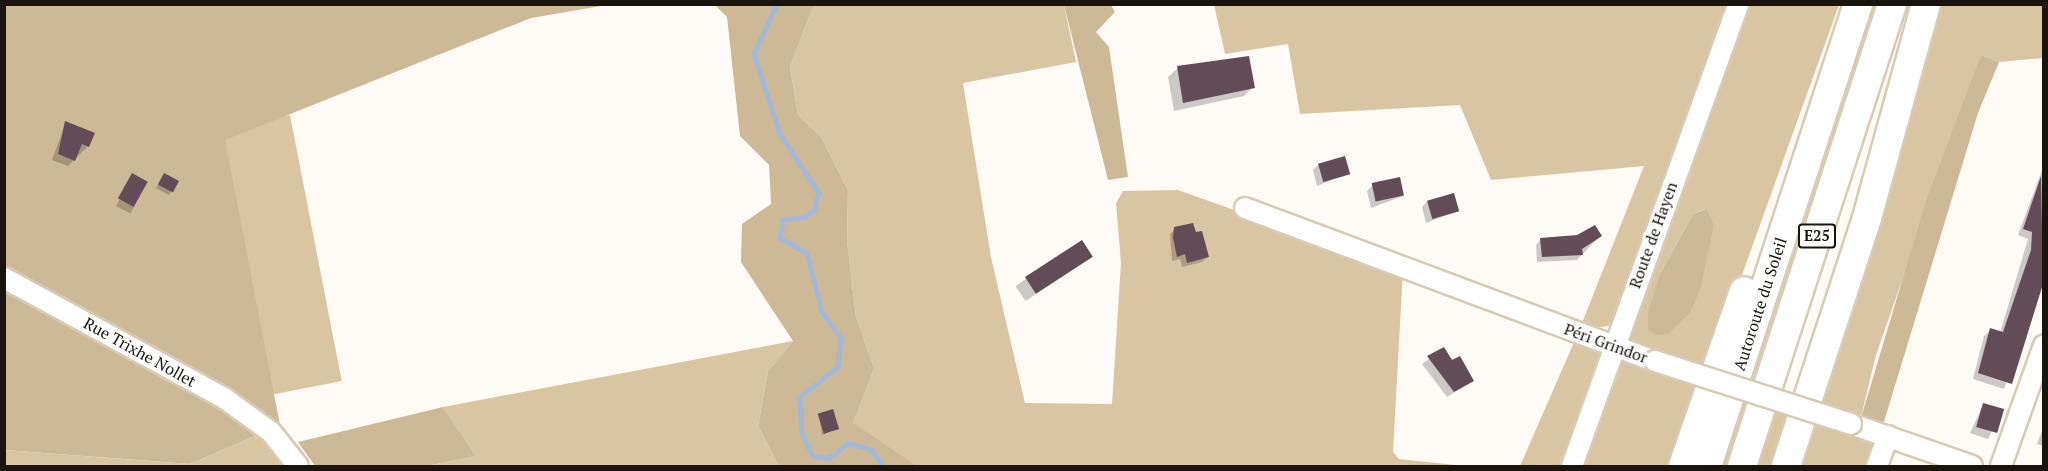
<!DOCTYPE html>
<html>
<head>
<meta charset="utf-8">
<style>
  body { margin:0 }
  #map { position:relative; width:2048px; height:471px; overflow:hidden; background:#fefbf7; font-family:"PT Serif",serif }
  div>[style] { position:absolute }
  .green>* { inset:0; background:#dac5a3; transform-origin:0 0 }
  .forest>* { inset:0; background:#cdb996 }
  .shadow>* { inset:0; background:#0003; transform-origin:0 0 }
  .stream>* { height:4.5px; margin:-2.25px; padding:0 2.25px; transform-origin:2.25px; border-radius:2.25px; background:#a1b8d8 }
  .building>* { inset:0; background:#614c57; transform-origin:0 0 }
  .roads { filter:drop-shadow(2px 0 #d8cbb5) drop-shadow(-2px 0 #d8cbb5) drop-shadow(0 2px #d8cbb5) drop-shadow(0 -2px #d8cbb5) }
  .minor>* { height:20px; margin:-10px; padding:0 10px; transform-origin:10px; border-radius:10px; background:#fff }
  .highway>* { height:28px; margin:-14px; padding:0 14px; transform-origin:14px; border-radius:14px; background:#fff }
  .bridges { filter:drop-shadow(2px 0 #d8cbb5) drop-shadow(-2px 0 #d8cbb5) drop-shadow(0 2px #d8cbb5) drop-shadow(0 -2px #d8cbb5) }
  .minor-bridge>* { height:20px; margin:-10px; padding:0 10px; transform-origin:10px; border-radius:10px; background:#fff }
  span { translate:-50% -50%; white-space:nowrap; text-align:center; line-height:1.15; -webkit-text-stroke:6px #fff; paint-order:stroke }
  .shield-label span { padding:2px 4px; background:#fff; border:2px solid; border-radius:4px; -webkit-text-stroke-width:0 }
  .shield-label { font-size:15px; color:#19140d; font-weight:700 }
  .street-label { font-size:16px; color:#19140d }
  .frame { position:absolute; inset:0; border:6px solid #19140d; pointer-events:none }
</style>
</head>
<body>
<div id="map">
  <div class="green">
    <div style="clip-path:polygon(814px 5px,1064px 5px,1076px 62px,963px 83px,991px 257px,1025px 403px,1112px 404px,1121px 263px,1116px 203px,1123px 191px,1178px 190px,1403px 270px,1393px 452px,1399px 459px,1465px 466px,917px 466px,865px 434px,853px 423px,874px 368px,856px 317px,847px 241px,848px 190px,821px 137px,798px 115px,790px 66px)"></div>
    <div style="clip-path:polygon(1214px 5px,1733px 5px,1618px 309px,1609px 326px,1594px 328px,1582px 323px,1644px 166px,1491px 180px,1460px 105px,1300px 114px,1288px 44px,1225px 54px)"></div>
    <div style="clip-path:polygon(evenodd,1745px 5px,1839px 5px,1709px 367px,1628px 339px,1745px 5px,1705px 209px,1714px 223px,1660px 274px,1693px 214px,1705px 209px)"></div>
    <div style="clip-path:polygon(1869px 5px,1886px 5px,1760px 387px,1750px 384px)"></div>
    <div style="clip-path:polygon(1937px 5px,2043px 5px,2043px 58px,1999px 62px,1981px 55px,1876px 355px,1860px 421px,1816px 407px)"></div>
    <div style="left:290px;top:115px;width:271px;height:70px;rotate:79deg"></div>
    <div style="clip-path:polygon(1575px 340px,1600px 352px,1562px 466px,1520px 466px)"></div>
    <div style="clip-path:polygon(793px 341px,768px 371px,758px 426px,779px 466px,427px 466px,476px 456px,443px 407px)"></div>
    <div style="clip-path:polygon(1618px 359px,1878px 440px,1869px 466px,1583px 466px)"></div>
    <div style="clip-path:polygon(264px 432px,292px 466px,5px 466px,4px 450px,190px 464px)"></div>
  </div>
  <div class="forest">
    <div style="clip-path:polygon(4px 5px,607px 5px,531px 18px,225px 140px,280px 425px,190px 464px,5px 450px)"></div>
    <div style="clip-path:polygon(715px 5px,814px 5px,790px 66px,798px 115px,821px 137px,848px 190px,847px 241px,856px 317px,874px 368px,853px 423px,917px 466px,779px 466px,758px 426px,768px 371px,793px 341px,741px 262px,742px 224px,771px 204px,769px 165px,740px 136px,727px 17px)"></div>
    <div style="clip-path:polygon(1064px 5px,1111px 5px,1115px 12px,1096px 32px,1109px 47px,1128px 177px,1108px 180px)"></div>
    <div style="clip-path:polygon(1981px 55px,1999px 62px,1978px 113px,1883px 425px,1860px 421px,1926px 201px)"></div>
    <div style="clip-path:polygon(1706px 209px,1714px 223px,1701px 287px,1690px 313px,1668px 334px,1657px 335px,1648px 330px,1648px 313px,1660px 274px,1693px 214px)"></div>
    <div style="clip-path:polygon(443px 407px,476px 456px,427px 466px,315px 466px,298px 442px)"></div>
  </div>
  <div class="shadow">
    <div style="clip-path:polygon(1178px 68px,1253px 87px,1244px 96px,1174px 111px,1168px 77px)"></div>
    <div style="clip-path:polygon(66px 122px,88px 146px,68px 166px,52px 160px)"></div>
    <div style="clip-path:polygon(1319px 164px,1349px 173px,1317px 186px,1313px 170px)"></div>
    <div style="clip-path:polygon(2044px 165px,2044px 277px,2004px 389px,1973px 379px,1984px 336px,1991px 330px,2000px 333px,2028px 239px,2018px 235px)"></div>
    <div style="left:132px;top:175px;width:16px;height:35px;rotate:27deg"></div>
    <div style="clip-path:polygon(164px 175px,171px 192px,169px 195px,156px 188px)"></div>
    <div style="clip-path:polygon(1373px 185px,1403px 196px,1371px 208px,1367px 191px)"></div>
    <div style="clip-path:polygon(1428px 201px,1457px 211px,1426px 223px,1422px 207px)"></div>
    <div style="clip-path:polygon(1175px 229px,1207px 257px,1202px 262px,1182px 267px,1180px 259px,1172px 261px,1170px 234px)"></div>
    <div style="clip-path:polygon(1578px 236px,1600px 236px,1577px 260px,1537px 262px,1536px 245px,1541px 239px)"></div>
    <div style="left:1081px;top:242px;width:18px;height:79px;rotate:56deg"></div>
    <div style="clip-path:polygon(1443px 349px,1472px 381px,1447px 397px,1422px 364px)"></div>
    <div style="clip-path:polygon(1983px 405px,2002px 410px,1988px 439px,1970px 433px)"></div>
    <div style="clip-path:polygon(819px 415px,838px 428px,822px 435px)"></div>
    <div style="clip-path:polygon(2044px 426px,2044px 446px,2037px 444px)"></div>
  </div>
  <div class="stream">
    <div style="left:777px;top:4px;width:55px;rotate:114.7deg"></div>
    <div style="left:754px;top:54px;width:84px;rotate:72deg"></div>
    <div style="left:780px;top:134px;width:71px;rotate:56.5deg"></div>
    <div style="left:819px;top:193px;width:18px;rotate:106deg"></div>
    <div style="left:814px;top:210px;width:11px;rotate:142deg"></div>
    <div style="left:805px;top:217px;width:22px;rotate:172deg"></div>
    <div style="left:783px;top:220px;width:18px;rotate:99deg"></div>
    <div style="left:780px;top:238px;width:31px;rotate:29deg"></div>
    <div style="left:807px;top:253px;width:61px;rotate:75.7deg"></div>
    <div style="left:822px;top:312px;width:32px;rotate:54deg"></div>
    <div style="left:841px;top:338px;width:29px;rotate:96deg"></div>
    <div style="left:838px;top:367px;width:48px;rotate:141.7deg"></div>
    <div style="left:800px;top:397px;width:36px;rotate:87deg"></div>
    <div style="left:802px;top:433px;width:25px;rotate:64deg"></div>
    <div style="left:813px;top:456px;width:16px;rotate:7deg"></div>
    <div style="left:829px;top:458px;width:24px;rotate:-38deg"></div>
    <div style="left:848px;top:443px;width:24px;rotate:15deg"></div>
    <div style="left:871px;top:449px;width:21px;rotate:55deg"></div>
  </div>
  <div class="building">
    <div style="clip-path:polygon(1249px 56px,1255px 88px,1183px 103px,1177px 66px)"></div>
    <div style="clip-path:polygon(65px 121px,95px 133px,89px 147px,82px 144px,75px 161px,58px 154px)"></div>
    <div style="left:1345px;top:156px;width:19px;height:28px;rotate:74deg"></div>
    <div style="left:132px;top:173px;width:18px;height:29px;rotate:29deg"></div>
    <div style="left:164px;top:173px;width:17px;height:13px;rotate:28deg"></div>
    <div style="clip-path:polygon(2041px 176px,2043px 284px,2012px 384px,1978px 373px,1990px 328px,2003px 332px,2031px 250px,2032px 232px,2023px 229px)"></div>
    <div style="left:1400px;top:177px;width:19px;height:29px;rotate:78deg"></div>
    <div style="left:1454px;top:193px;width:19px;height:28px;rotate:74deg"></div>
    <div style="clip-path:polygon(1193px 223px,1196px 232px,1202px 231px,1209px 257px,1187px 263px,1185px 254px,1177px 257px,1173px 238px,1174px 227px)"></div>
    <div style="clip-path:polygon(1595px 225px,1602px 236px,1582px 249px,1583px 255px,1542px 257px,1540px 238px,1577px 235px)"></div>
    <div style="left:1082px;top:240px;width:20px;height:68px;rotate:57deg"></div>
    <div style="clip-path:polygon(1444px 347px,1452px 360px,1460px 356px,1474px 381px,1454px 392px,1427px 356px)"></div>
    <div style="left:1983px;top:403px;width:22px;height:25px;rotate:16deg"></div>
    <div style="left:833px;top:409px;width:21px;height:16px;rotate:73deg"></div>
  </div>
  <div class="roads">
    <div class="minor">
      <div style="left:1245px;top:208px;width:438px;rotate:20.5deg"></div>
      <div style="left:4px;top:278px;width:251px;rotate:28.6deg"></div>
      <div style="left:224px;top:398px;width:58px;rotate:35.9deg"></div>
      <div style="left:271px;top:432px;width:43px;rotate:51.5deg"></div>
      <div style="left:1851px;top:424px;width:128px;rotate:19.1deg"></div>
      <div style="left:1572px;top:466px;width:491px;rotate:-70.2deg"></div>
      <div style="left:1877px;top:466px;width:32px;rotate:-70deg"></div>
      <div style="left:2001px;top:466px;width:128px;rotate:-70.4deg"></div>
    </div>
    <div class="highway">
      <div style="left:1683px;top:466px;width:185px;rotate:-70.8deg"></div>
      <div style="left:1707px;top:466px;width:486px;rotate:-71.9deg"></div>
      <div style="left:1742px;top:466px;width:486px;rotate:-72deg"></div>
      <div style="left:1786px;top:466px;width:261px;rotate:-71.9deg"></div>
      <div style="left:1867px;top:218px;width:222px;rotate:-74.6deg"></div>
    </div>
  </div>
  <div class="bridges">
    <div class="minor-bridge">
      <div style="left:1655px;top:361px;width:206px;rotate:17.8deg"></div>
    </div>
  </div>
  <div class="shield-label">
    <span style="left:1817px;top:236px">E25</span>
  </div>
  <div class="street-label">
    <span style="left:1653px;top:235px;rotate:-70deg">Route de Hayen</span>
    <span style="left:1760px;top:304px;rotate:-72deg">Autoroute du Soleil</span>
    <span style="left:1606px;top:343px;rotate:20deg">Péri Grindor</span>
    <span style="left:140px;top:352px;rotate:29deg">Rue Trixhe Nollet</span>
  </div>
  <div class="frame"></div>
</div>
</body>
</html>
